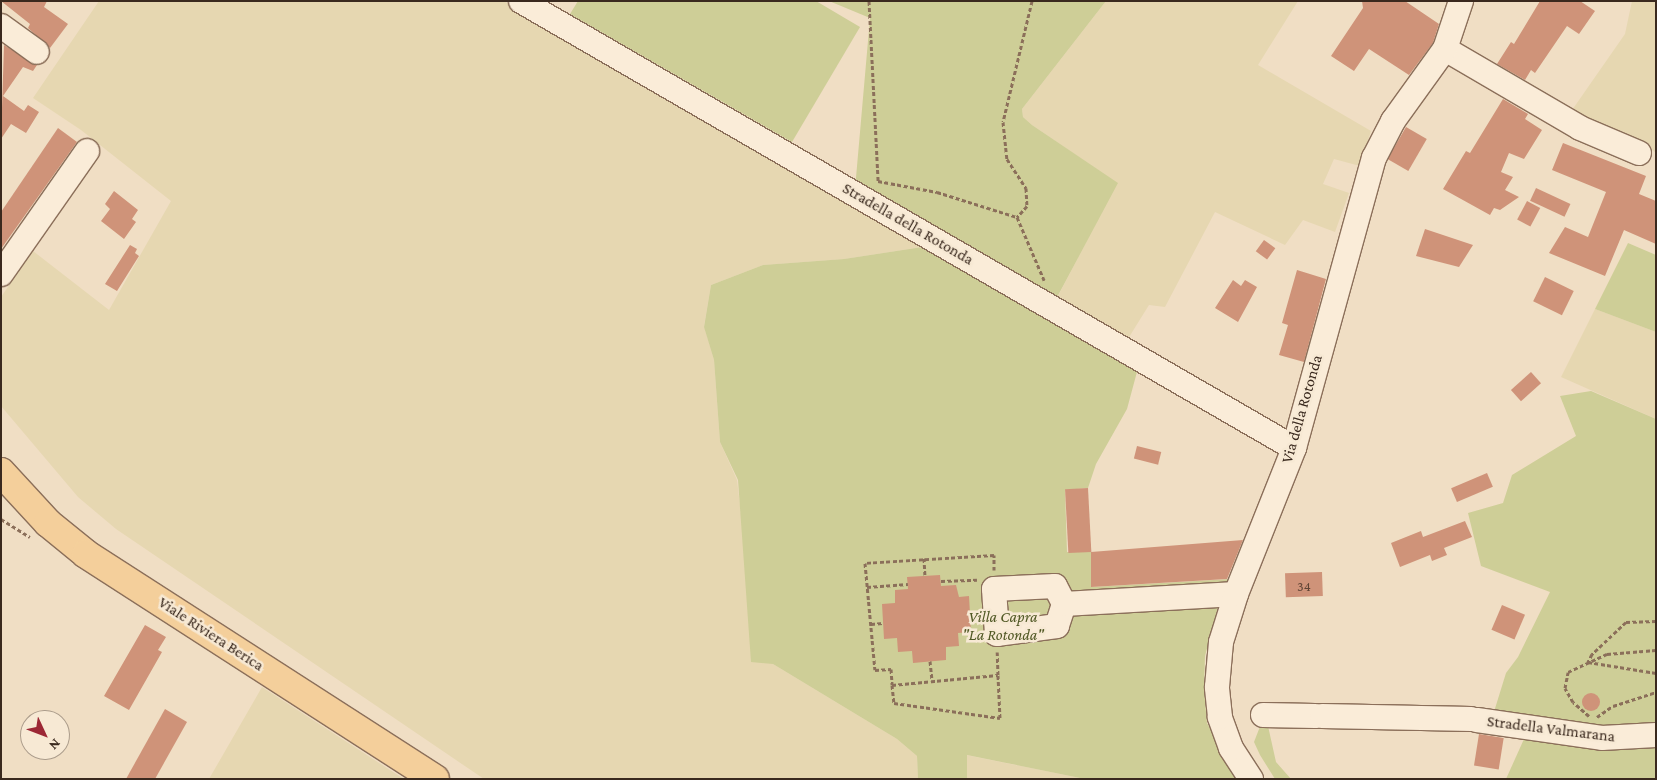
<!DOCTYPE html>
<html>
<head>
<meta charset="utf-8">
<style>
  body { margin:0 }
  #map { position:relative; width:1657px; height:780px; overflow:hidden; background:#f0dec4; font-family:"Crimson Pro",serif }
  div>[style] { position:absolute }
  .farmland>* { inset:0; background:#e6d7b1 }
  .green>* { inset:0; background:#cece97 }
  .building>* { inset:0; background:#cf9379; transform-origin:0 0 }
  .round { border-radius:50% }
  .path>* { height:3px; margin-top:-1.5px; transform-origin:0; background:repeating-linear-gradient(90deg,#8b6f5a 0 4px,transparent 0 6.5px) }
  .roads { filter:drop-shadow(1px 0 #8b6f5a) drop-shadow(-1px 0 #8b6f5a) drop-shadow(0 1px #8b6f5a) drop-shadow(0 -1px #8b6f5a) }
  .minor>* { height:24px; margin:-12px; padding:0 12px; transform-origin:12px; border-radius:12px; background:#faecd8 }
  .major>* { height:28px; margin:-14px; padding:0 14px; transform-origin:14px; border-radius:14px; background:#f4cf9b }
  span { translate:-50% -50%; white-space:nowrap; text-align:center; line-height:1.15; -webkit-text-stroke:5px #f7e9d4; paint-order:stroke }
  .number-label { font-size:14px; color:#5f4435 }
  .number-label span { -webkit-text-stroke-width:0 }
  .street-label { font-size:16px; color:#3a291e }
  .park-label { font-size:16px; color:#505824; font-style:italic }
  .frame { position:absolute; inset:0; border:2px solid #3a291e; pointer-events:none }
  .north { position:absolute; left:20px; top:710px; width:50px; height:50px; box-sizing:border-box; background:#f7e9d4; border:1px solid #ab9c8b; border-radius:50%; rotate:133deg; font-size:14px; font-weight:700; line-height:20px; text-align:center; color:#3a291e }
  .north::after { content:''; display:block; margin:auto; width:18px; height:22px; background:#9c2835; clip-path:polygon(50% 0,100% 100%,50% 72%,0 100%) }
</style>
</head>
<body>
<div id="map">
  <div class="farmland">
    <div style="clip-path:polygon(99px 1px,504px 1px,682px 103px,942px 244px,844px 259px,763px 265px,711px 285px,704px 326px,714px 360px,720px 442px,737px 480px,745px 548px,773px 664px,897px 739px,917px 756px,918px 779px,484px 779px,116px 529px,78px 497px,1px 406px,1px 297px,33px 251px,109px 310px,171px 201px,81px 130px,33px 98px)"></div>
    <div style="clip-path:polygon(1106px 1px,1298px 1px,1258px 65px,1371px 131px,1360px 166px,1334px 159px,1323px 184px,1349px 193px,1335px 232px,1303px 220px,1285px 245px,1215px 212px,1165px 307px,1149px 305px,1126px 342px,1057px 298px,1117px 183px,1032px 125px,1023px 117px,1022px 109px)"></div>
    <div style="clip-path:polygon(1632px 1px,1656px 1px,1656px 153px,1644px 143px,1570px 113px,1625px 34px)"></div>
    <div style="clip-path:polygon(1595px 309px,1656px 332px,1656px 419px,1561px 377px)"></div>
    <div style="clip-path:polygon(262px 687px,390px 770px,404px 779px,209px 779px)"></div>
    <div style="clip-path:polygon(966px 755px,1085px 779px,967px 779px)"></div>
  </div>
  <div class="green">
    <div style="clip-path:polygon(578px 1px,816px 1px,860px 27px,792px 142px,570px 14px)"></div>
    <div style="clip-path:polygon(829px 1px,1106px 1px,1022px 109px,1023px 117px,1032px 125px,1118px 183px,1054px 303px,855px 189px,870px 18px)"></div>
    <div style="clip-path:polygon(1628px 243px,1656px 255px,1656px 332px,1595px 309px)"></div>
    <div style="clip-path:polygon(942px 244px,1141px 357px,1127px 409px,1096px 464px,1088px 488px,1065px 490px,1067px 552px,1091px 552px,1092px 587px,1231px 579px,1218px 607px,1205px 656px,1204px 689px,1207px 723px,1238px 779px,1085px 779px,967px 755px,967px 779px,918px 779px,917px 756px,897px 739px,773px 664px,751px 662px,738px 480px,720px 442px,714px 360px,704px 327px,711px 285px,763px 265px,844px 259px)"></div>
    <div style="clip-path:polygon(1591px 391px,1656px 419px,1656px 730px,1634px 733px,1493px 715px,1506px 673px,1518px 657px,1550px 592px,1481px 566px,1468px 513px,1503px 503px,1512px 475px,1576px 436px,1560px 396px)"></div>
    <div style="clip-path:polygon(1261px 724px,1268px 726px,1276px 762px,1291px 779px,1275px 779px,1260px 755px,1254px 742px)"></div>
    <div style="clip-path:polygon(1545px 730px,1656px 735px,1656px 779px,1506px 779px,1524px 739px)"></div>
  </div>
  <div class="building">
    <div style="clip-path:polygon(1px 1px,47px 1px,44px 7px,68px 24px,50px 48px,28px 28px,30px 24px)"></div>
    <div style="clip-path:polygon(1362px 1px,1405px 1px,1439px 24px,1433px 43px,1409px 75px,1369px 49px,1354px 71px,1331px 56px,1363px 8px)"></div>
    <div style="clip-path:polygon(1540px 1px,1580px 1px,1595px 11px,1579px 34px,1567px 26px,1535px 73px,1531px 70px,1525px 80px,1497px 64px,1511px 42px,1514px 44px)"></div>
    <div style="clip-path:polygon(4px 45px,37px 65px,33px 71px,23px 67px,3px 96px,24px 111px,28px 105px,39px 112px,26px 133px,11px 124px,1px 139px)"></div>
    <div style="clip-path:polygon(1503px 99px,1528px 114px,1525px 119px,1542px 130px,1524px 159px,1509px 153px,1501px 172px,1513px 177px,1505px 190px,1519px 197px,1500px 210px,1494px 208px,1490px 215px,1443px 189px,1466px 151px,1470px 153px)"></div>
    <div style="left:1406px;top:127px;width:24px;height:37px;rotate:30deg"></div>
    <div style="clip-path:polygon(58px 128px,77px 142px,1px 249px,1px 212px)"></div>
    <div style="clip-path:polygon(1563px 143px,1646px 176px,1639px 194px,1656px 201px,1656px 244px,1624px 230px,1605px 276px,1549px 253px,1565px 227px,1588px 237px,1606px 192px,1552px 170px)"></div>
    <div style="left:1536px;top:188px;width:38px;height:14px;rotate:25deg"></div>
    <div style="clip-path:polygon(114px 191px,138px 210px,132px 219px,136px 222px,124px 239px,101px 221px,110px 209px,105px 204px)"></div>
    <div style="left:1527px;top:201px;width:15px;height:21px;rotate:28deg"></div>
    <div style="clip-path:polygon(1425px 229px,1473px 245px,1459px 267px,1416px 256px)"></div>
    <div style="left:1264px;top:240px;width:14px;height:14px;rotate:36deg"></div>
    <div style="clip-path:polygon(130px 245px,137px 249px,135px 253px,139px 256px,117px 291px,105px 284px)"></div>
    <div style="clip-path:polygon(1297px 270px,1326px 279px,1304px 362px,1279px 355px,1288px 325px,1282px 323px)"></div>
    <div style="left:1545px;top:277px;width:32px;height:27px;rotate:26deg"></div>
    <div style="clip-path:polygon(1233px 280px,1241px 286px,1245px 280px,1257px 287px,1238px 322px,1215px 308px)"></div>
    <div style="left:1531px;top:372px;width:15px;height:27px;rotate:48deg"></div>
    <div style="left:1137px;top:446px;width:25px;height:13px;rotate:14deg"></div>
    <div style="left:1487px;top:473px;width:15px;height:39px;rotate:67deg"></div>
    <div style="left:1088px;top:488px;width:64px;height:23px;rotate:87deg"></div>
    <div style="clip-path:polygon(1465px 521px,1472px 537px,1444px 548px,1447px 555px,1432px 561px,1430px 555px,1400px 567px,1391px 543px,1421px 531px,1423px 537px)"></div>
    <div style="clip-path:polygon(1243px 540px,1227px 579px,1091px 587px,1091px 552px)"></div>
    <div style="left:1322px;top:572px;width:24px;height:37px;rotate:88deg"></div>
    <div style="clip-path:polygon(940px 575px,941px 586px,956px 585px,959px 597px,969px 596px,971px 632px,958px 633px,959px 646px,946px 647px,946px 660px,913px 663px,912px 651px,898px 652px,897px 638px,884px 639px,882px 604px,895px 603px,895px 590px,908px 589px,907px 577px)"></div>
    <div style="left:1502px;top:605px;width:25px;height:27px;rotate:23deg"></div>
    <div style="clip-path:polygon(145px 625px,166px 637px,158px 650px,162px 652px,129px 710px,104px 696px)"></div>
    <div class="round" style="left:1582px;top:693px;width:18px;height:18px"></div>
    <div style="clip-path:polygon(165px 709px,187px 722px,155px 779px,126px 779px)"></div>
    <div style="left:1479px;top:734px;width:25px;height:32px;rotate:9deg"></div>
  </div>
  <div class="path">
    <div style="left:869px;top:1px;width:180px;rotate:87.1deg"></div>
    <div style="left:878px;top:181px;width:60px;rotate:10.6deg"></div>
    <div style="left:937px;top:192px;width:84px;rotate:17.4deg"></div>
    <div style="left:1032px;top:1px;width:124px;rotate:103.5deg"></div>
    <div style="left:1003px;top:122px;width:37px;rotate:84deg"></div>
    <div style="left:1007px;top:159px;width:35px;rotate:57deg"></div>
    <div style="left:1026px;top:188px;width:18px;rotate:87deg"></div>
    <div style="left:1027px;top:206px;width:15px;rotate:132deg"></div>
    <div style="left:1017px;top:217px;width:69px;rotate:66.8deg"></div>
    <div style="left:1px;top:519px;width:34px;rotate:32deg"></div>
    <div style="left:924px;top:558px;width:17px;rotate:87deg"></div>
    <div style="left:994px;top:570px;width:15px;rotate:-90deg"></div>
    <div style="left:994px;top:555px;width:129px;rotate:176.5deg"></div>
    <div style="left:865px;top:563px;width:107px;rotate:84.7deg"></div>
    <div style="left:875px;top:670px;width:16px;rotate:-4deg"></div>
    <div style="left:891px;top:669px;width:16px;rotate:86deg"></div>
    <div style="left:892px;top:685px;width:106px;rotate:-5.4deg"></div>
    <div style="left:998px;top:675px;width:23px;rotate:-92deg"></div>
    <div style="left:941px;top:581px;width:36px;rotate:-2deg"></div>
    <div style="left:867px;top:587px;width:41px;rotate:-4.2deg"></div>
    <div style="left:970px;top:615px;width:8px"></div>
    <div style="left:1656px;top:621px;width:30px;rotate:178deg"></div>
    <div style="left:1626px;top:622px;width:47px;rotate:136.7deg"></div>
    <div style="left:1592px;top:654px;width:9px;rotate:117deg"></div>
    <div style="left:1588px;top:662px;width:69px;rotate:9.2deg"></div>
    <div style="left:871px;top:624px;width:12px;rotate:-5deg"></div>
    <div style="left:930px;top:661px;width:20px;rotate:84deg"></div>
    <div style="left:892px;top:685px;width:18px;rotate:84deg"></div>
    <div style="left:894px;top:703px;width:107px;rotate:8.1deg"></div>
    <div style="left:1000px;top:718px;width:43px;rotate:-92.7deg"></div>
    <div style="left:1589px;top:716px;width:21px;rotate:-139deg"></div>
    <div style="left:1573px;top:702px;width:16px;rotate:-120deg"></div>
    <div style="left:1565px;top:688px;width:16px;rotate:-79deg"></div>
    <div style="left:1568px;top:672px;width:43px;rotate:-24.8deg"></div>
    <div style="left:1607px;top:654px;width:49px;rotate:-4.7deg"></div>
    <div style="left:1597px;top:717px;width:19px;rotate:-35deg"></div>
    <div style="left:1613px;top:706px;width:45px;rotate:-18deg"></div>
  </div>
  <div class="roads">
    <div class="minor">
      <div style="left:521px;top:1px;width:893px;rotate:30.04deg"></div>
      <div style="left:1px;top:26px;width:44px;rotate:35.8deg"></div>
      <div style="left:1445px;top:49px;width:156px;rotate:30.3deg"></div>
      <div style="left:1580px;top:128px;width:64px;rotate:23deg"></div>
      <div style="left:1px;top:274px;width:150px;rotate:-55deg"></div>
      <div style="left:1064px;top:604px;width:23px;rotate:108deg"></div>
      <div style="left:1057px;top:626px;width:61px;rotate:172.4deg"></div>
      <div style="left:997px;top:634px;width:45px;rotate:-93.8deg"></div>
      <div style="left:994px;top:589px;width:61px;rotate:-2.8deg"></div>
      <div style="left:1055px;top:586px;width:20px;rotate:63deg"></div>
      <div style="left:1064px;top:604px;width:172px;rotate:-3.3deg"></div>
      <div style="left:1263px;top:715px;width:52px;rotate:1.1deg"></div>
      <div style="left:1322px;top:716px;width:149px;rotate:1.2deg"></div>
      <div style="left:1477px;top:720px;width:126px;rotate:8.2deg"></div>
      <div style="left:1602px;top:738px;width:54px;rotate:-3.2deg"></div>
      <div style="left:1251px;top:779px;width:37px;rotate:-123deg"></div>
      <div style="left:1231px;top:748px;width:33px;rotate:-110deg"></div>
      <div style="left:1220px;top:717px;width:30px;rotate:-96deg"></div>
      <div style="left:1217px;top:687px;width:45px;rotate:-84.9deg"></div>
      <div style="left:1221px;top:642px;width:50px;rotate:-72.6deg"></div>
      <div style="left:1236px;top:594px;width:157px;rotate:-68.3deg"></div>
      <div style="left:1294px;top:448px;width:301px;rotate:-74.6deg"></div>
      <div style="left:1374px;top:158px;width:42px;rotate:-62.8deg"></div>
      <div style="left:1393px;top:121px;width:89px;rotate:-54.2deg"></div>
      <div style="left:1445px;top:49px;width:51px;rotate:-71.6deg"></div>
    </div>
    <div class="major">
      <div style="left:1px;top:472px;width:69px;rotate:47.3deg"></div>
      <div style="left:48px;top:523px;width:49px;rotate:39.2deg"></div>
      <div style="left:86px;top:554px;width:415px;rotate:32.8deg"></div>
    </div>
  </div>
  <div class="number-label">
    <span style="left:1304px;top:586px">34</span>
  </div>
  <div class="street-label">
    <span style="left:908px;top:224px;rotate:30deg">Stradella della Rotonda</span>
    <span style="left:1302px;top:409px;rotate:-74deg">Via della Rotonda</span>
    <span style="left:211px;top:634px;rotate:33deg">Viale Riviera Berica</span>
    <span style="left:1551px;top:729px;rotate:7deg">Stradella Valmarana</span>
  </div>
  <div class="park-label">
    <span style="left:1003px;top:626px">Villa Capra<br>"La Rotonda"</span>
  </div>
  <div class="frame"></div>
  <div class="north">N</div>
</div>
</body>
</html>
